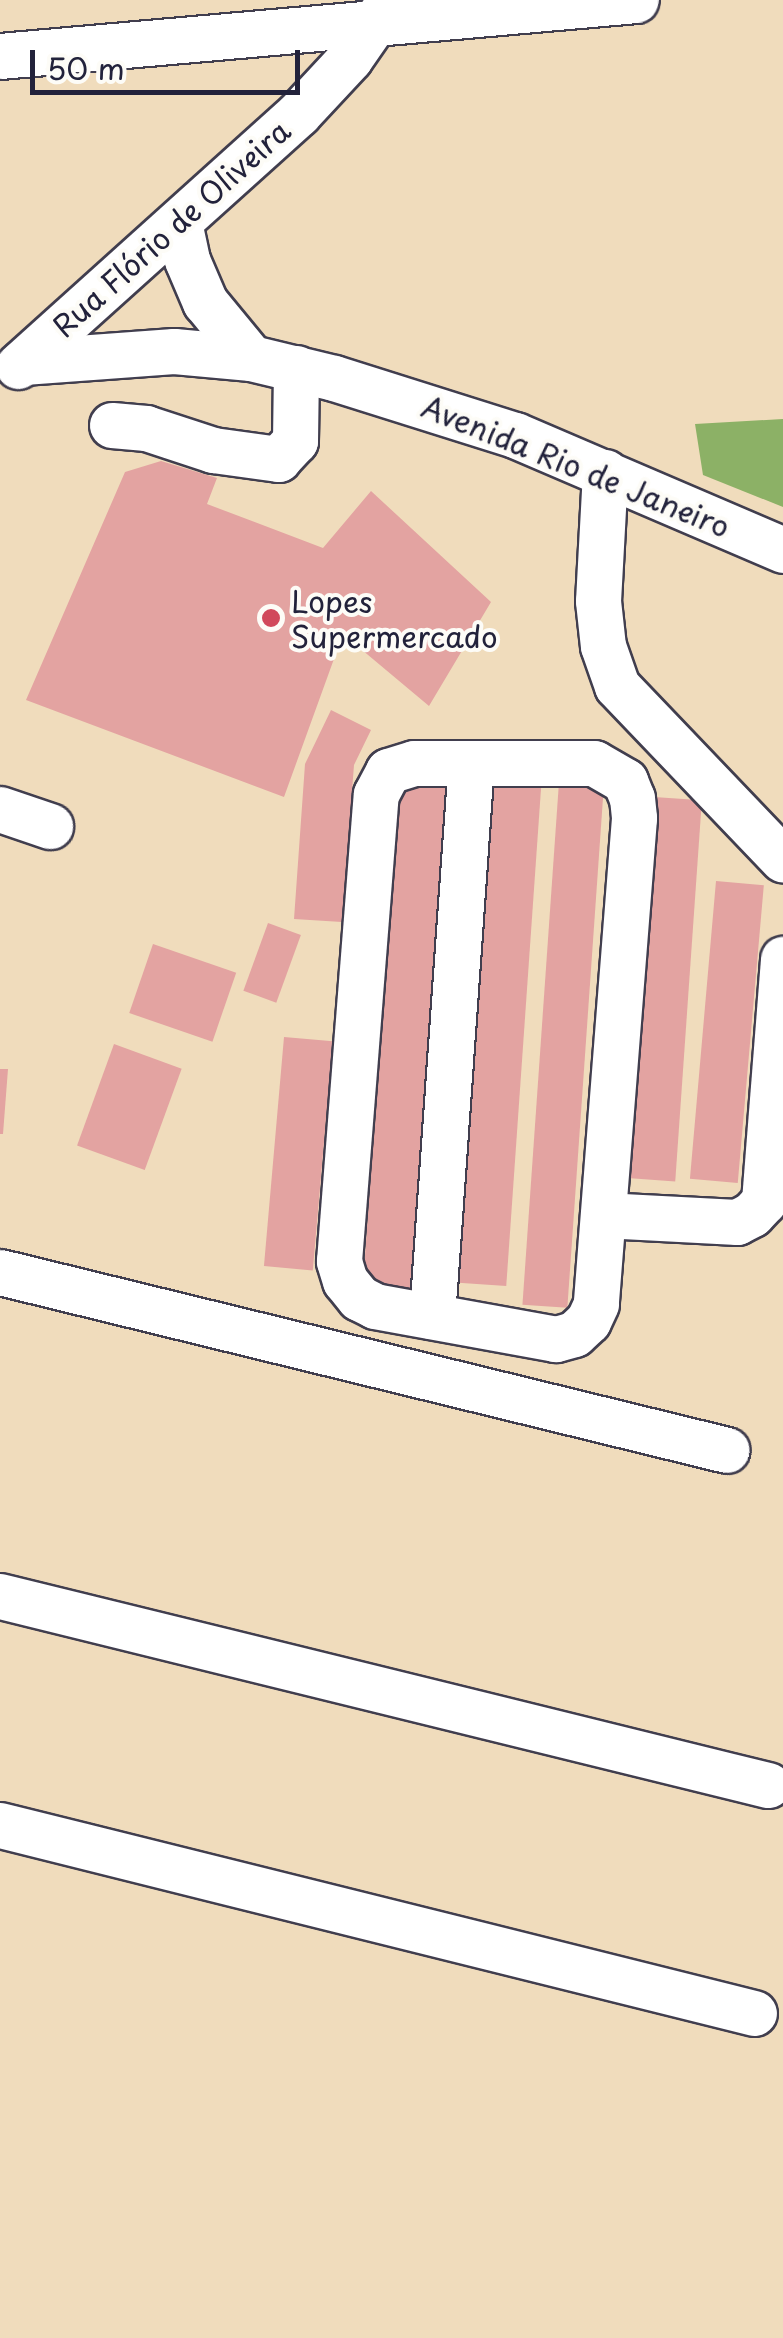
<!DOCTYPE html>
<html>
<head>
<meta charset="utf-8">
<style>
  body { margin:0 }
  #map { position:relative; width:783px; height:2338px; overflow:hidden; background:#f0dcbc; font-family:"Playpen Sans",sans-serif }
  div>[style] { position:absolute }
  .forest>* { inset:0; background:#8cb166 }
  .building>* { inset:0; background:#e3a3a1; transform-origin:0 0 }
  .roads { filter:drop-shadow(2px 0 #413e4e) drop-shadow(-2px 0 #413e4e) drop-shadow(0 2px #413e4e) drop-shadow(0 -2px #413e4e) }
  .minor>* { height:45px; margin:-22.5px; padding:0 22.5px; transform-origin:22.5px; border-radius:22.5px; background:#fff }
  .dots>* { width:28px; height:28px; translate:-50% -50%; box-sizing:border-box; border:5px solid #fdfcf7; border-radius:50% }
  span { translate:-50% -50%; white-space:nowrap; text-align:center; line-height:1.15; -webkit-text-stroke:8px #fdfcf7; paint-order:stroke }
  .street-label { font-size:30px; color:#22223b }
  .poi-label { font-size:30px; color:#22223b }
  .left { translate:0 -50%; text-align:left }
  .scale { position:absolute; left:30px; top:50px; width:270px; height:45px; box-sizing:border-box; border:5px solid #22223b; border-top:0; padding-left:12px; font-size:30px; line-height:35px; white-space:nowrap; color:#22223b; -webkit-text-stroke:8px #fdfcf7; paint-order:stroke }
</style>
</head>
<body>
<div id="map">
  <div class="forest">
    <div style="clip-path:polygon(783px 419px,783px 507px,703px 475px,695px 424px)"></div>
  </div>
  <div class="building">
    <div style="clip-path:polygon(161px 461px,217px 478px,207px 504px,323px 548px,371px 491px,491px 602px,429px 706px,343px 634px,284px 797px,26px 700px,125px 472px)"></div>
    <div style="clip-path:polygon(331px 710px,371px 730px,354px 765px,342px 922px,294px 919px,305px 764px)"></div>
    <div style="left:494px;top:773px;width:48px;height:511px;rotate:4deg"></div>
    <div style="left:559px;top:782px;width:45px;height:524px;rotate:4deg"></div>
    <div style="left:398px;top:784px;width:48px;height:512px;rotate:4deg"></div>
    <div style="left:654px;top:797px;width:48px;height:382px;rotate:4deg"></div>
    <div style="left:716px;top:881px;width:48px;height:299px;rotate:5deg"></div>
    <div style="left:268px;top:923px;width:35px;height:72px;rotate:20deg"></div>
    <div style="left:153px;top:944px;width:88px;height:73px;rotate:19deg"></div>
    <div style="left:284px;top:1037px;width:49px;height:230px;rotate:5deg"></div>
    <div style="left:114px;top:1044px;width:72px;height:108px;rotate:20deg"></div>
    <div style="clip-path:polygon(0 1069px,8px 1069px,3px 1134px,0 1134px)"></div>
  </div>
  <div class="roads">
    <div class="minor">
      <div style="left:0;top:56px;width:638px;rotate:-5.03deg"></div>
      <div style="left:179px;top:222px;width:39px;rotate:78deg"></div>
      <div style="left:187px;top:260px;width:46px;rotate:66.8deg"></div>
      <div style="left:205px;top:302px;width:72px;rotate:50.6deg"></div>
      <div style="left:23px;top:362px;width:151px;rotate:-4.2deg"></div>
      <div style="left:174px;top:351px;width:77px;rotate:5.2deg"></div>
      <div style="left:251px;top:358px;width:85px;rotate:13.5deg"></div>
      <div style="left:334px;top:378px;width:190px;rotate:17.5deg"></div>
      <div style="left:515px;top:435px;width:292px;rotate:23.2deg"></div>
      <div style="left:18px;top:366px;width:377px;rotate:-42deg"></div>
      <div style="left:298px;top:114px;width:76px;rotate:-47.1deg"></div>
      <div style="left:350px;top:58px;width:63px;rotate:-55.3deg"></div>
      <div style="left:112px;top:425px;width:34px;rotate:5deg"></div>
      <div style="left:146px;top:428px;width:71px;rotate:18.2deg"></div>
      <div style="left:213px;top:450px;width:66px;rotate:7.9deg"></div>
      <div style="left:278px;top:459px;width:25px;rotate:-47deg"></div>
      <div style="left:295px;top:441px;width:73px;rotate:-89.2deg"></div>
      <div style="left:605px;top:472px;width:129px;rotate:93.1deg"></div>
      <div style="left:598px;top:601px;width:45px;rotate:83.7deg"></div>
      <div style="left:603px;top:646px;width:42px;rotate:70.7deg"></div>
      <div style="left:617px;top:686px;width:240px;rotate:46.3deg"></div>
      <div style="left:414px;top:763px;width:180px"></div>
      <div style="left:594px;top:763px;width:36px;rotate:30deg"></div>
      <div style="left:625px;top:781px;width:18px;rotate:68deg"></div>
      <div style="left:632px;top:798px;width:20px;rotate:84deg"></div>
      <div style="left:634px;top:818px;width:487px;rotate:94.5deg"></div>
      <div style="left:596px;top:1304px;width:19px;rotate:115deg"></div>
      <div style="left:588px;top:1321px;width:19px;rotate:137deg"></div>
      <div style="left:574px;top:1334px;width:19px;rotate:164deg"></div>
      <div style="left:556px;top:1339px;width:184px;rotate:-169.7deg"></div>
      <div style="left:375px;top:1306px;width:18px;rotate:-153deg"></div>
      <div style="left:359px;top:1298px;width:22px;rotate:-129deg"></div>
      <div style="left:345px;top:1281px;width:21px;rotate:-107deg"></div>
      <div style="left:339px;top:1261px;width:468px;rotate:-85.5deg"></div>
      <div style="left:376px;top:794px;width:26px;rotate:-62deg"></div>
      <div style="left:388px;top:771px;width:27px;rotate:-17deg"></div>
      <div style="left:0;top:809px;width:53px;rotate:18.8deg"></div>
      <div style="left:603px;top:1215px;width:134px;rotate:3deg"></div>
      <div style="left:737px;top:1222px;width:17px;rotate:-28deg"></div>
      <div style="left:752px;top:1214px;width:18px;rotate:-47deg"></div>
      <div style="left:764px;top:1201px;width:243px;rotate:-85.5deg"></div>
      <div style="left:0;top:1272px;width:748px;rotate:13.76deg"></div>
      <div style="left:432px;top:1316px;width:554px;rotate:-85.97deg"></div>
      <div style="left:0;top:1596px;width:791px;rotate:13.83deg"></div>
      <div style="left:0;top:1825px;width:777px;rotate:14deg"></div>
    </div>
  </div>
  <div class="dots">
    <div style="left:271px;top:618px;background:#d1495b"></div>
  </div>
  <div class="street-label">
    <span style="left:171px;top:228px;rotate:-42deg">Rua Flório de Oliveira</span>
    <span style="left:576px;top:466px;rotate:22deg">Avenida Rio de Janeiro</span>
  </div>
  <div class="poi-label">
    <span class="left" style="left:291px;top:618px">Lopes<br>Supermercado</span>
  </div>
  <div class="scale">50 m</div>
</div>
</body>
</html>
